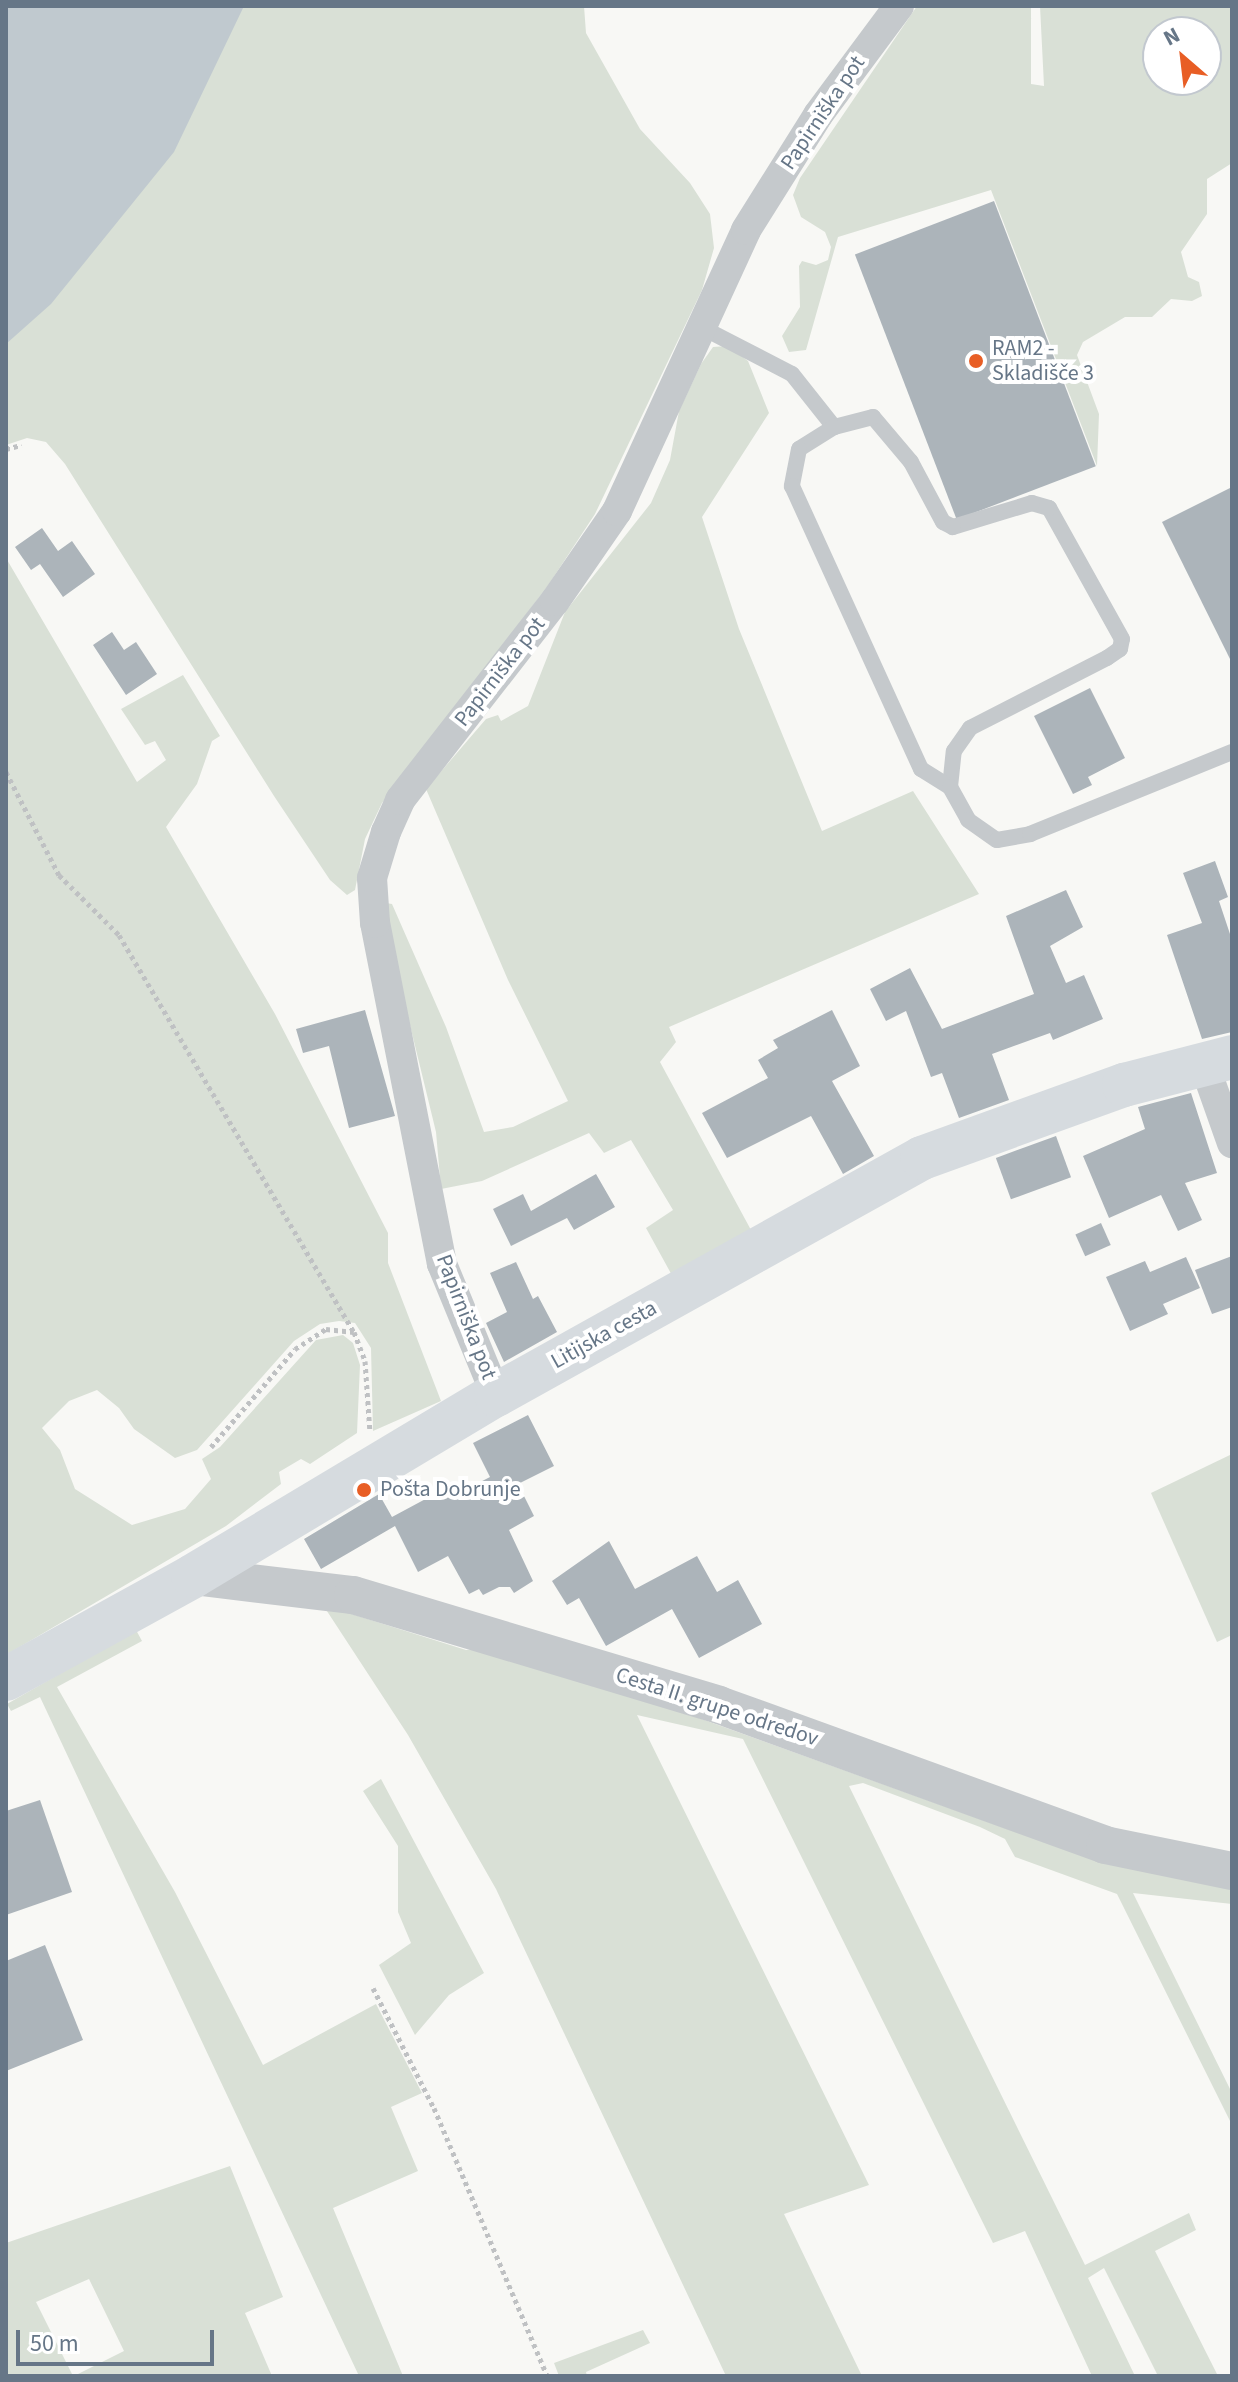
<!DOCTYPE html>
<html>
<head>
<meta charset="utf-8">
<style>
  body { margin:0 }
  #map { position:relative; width:1238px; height:2382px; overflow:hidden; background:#f8f8f5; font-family:"Source Sans 3",sans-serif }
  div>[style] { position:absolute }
  .green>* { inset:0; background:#d9e0d6 }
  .water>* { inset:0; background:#c0c9cf }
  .building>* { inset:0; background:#acb4ba; transform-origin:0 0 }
  .path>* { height:5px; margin-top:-2.5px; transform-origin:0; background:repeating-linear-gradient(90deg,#bfc1c3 0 4px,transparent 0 8px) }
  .service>* { height:16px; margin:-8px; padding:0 8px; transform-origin:8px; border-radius:8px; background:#c5c9cc }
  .minor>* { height:30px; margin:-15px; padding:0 15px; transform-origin:15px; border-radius:15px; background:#c5c9cc }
  .tertiary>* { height:38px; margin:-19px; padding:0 19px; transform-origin:19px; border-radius:19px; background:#c5c9cc }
  .secondary>* { height:44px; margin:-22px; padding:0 22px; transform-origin:22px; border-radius:22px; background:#d6dbdf }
  .dots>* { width:22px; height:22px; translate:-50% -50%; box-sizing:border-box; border:4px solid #fff; border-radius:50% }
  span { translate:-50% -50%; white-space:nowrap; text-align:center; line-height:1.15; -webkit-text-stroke:8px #fff; paint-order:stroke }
  .street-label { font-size:22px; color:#667687 }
  .poi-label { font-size:22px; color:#667687 }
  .left { translate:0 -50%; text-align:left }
  .frame { position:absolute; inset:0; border:8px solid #667687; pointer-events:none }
  .north { position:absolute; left:1142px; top:16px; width:80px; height:80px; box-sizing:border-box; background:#fff; border:2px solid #c2c8cf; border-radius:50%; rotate:332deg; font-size:22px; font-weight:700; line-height:32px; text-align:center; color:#667687 }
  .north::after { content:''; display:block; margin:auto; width:28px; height:36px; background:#e85e25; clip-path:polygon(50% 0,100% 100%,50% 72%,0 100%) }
  .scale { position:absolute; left:16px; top:2330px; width:198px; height:36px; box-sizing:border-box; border:4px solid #667687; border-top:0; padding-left:10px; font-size:24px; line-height:28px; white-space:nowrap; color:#667687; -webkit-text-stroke:6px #fff; paint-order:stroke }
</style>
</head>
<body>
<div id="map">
  <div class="green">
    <div style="clip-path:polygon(229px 6px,584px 6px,586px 33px,640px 129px,690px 183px,710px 214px,714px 248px,702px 290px,595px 514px,547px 587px,382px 803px,365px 839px,355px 890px,347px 895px,330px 880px,274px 796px,65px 464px,46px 442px,27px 438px,6px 445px,6px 322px)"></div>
    <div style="clip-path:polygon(evenodd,917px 6px,1031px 6px,1031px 84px,1044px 86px,1040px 6px,1232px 6px,1232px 163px,1207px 179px,1207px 214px,1181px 252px,1188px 277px,1199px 282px,1202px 296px,1192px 301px,1171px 299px,1152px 317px,1125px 317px,1083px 342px,1077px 355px,1099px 414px,1097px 466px,991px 190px,838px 237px,806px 350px,789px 352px,782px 336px,800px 307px,799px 266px,802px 261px,816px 265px,828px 260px,831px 247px,825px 232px,801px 217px,793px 195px,800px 178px,917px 6px,1158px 32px,1206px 32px,1206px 80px,1158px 80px,1158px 32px)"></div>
    <div style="clip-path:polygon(728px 346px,748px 361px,769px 413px,702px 517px,739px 629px,822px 831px,913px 791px,979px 894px,669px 1027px,676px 1042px,660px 1062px,751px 1230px,674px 1279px,646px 1228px,673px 1210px,631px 1140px,604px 1153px,589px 1133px,482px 1181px,441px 1189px,436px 1132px,391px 947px,386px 903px,392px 904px,446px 1027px,484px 1132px,513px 1127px,568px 1101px,508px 980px,426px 789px,486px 719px,498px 715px,501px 721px,528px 706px,565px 612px,651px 503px,670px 460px,679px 411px,701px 364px,713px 347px)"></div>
    <div style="clip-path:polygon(6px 558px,137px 782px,166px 760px,155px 741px,145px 745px,121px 709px,183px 675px,220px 736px,212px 741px,197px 784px,166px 827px,275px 1014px,388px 1233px,388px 1263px,441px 1401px,373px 1431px,371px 1348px,355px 1323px,339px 1321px,320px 1324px,294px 1341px,197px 1450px,175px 1458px,134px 1429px,119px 1408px,97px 1390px,69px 1401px,42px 1428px,60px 1450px,75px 1489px,132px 1525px,185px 1509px,211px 1479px,202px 1459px,220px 1447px,316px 1340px,343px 1335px,353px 1343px,360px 1365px,357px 1433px,310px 1464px,301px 1459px,279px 1472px,281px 1484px,226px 1526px,6px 1655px)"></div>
    <div style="clip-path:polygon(1232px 1454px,1232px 1635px,1217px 1642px,1151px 1493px)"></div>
    <div style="clip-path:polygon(323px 1605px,466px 1650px,490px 1649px,610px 1686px,1077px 1854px,1232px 1887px,1232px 1904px,1133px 1893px,1232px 2093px,1232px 2125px,1117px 1894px,1015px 1857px,1005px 1839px,980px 1827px,863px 1783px,849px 1786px,1085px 2265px,1189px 2213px,1196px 2230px,1155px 2251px,1218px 2376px,1158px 2376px,1104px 2268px,1088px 2278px,1135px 2376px,1092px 2376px,1025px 2231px,993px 2243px,743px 1739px,637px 1715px,869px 2185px,784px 2214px,862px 2376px,726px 2376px,496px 1889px,408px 1735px)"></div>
    <div style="clip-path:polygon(136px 1630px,142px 1641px,57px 1687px,175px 1892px,263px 2065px,376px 2004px,422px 2093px,391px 2107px,418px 2171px,333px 2208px,403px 2376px,359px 2376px,40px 1697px,11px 1711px,7px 1704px)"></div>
    <div style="clip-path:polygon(381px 1779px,484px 1973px,449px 1995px,415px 2035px,379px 1965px,411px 1943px,398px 1912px,398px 1846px,363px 1791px)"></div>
    <div style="clip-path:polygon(230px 2166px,283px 2297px,245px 2313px,272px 2376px,74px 2376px,124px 2351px,89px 2279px,36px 2302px,73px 2376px,6px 2376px,6px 2243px)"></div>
    <div style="clip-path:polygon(643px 2330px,650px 2343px,586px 2372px,587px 2376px,559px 2376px,554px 2363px)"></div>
  </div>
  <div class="water">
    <div style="clip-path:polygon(6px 6px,244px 6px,174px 152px,51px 304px,6px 344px)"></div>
  </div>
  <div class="building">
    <div style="left:994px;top:201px;width:284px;height:149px;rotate:69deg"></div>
    <div style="clip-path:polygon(1232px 487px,1232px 663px,1162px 522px)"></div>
    <div style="clip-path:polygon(42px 528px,58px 551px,72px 541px,95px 574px,63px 597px,40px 564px,31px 570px,15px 547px)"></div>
    <div style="clip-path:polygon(112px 632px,124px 650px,136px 642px,157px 674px,126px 695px,93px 645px)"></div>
    <div style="clip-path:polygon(1090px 688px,1125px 758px,1088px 777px,1092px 785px,1073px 794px,1034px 716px)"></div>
    <div style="clip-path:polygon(1215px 861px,1228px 897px,1219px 901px,1232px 940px,1232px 1032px,1202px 1039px,1167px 935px,1202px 923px,1183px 873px)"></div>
    <div style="clip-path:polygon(1066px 890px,1083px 927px,1050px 946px,1066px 983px,1084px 975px,1103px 1019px,1053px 1040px,1050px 1033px,992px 1054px,1009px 1100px,959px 1118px,942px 1073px,931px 1077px,906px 1011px,886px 1021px,870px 989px,910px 968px,942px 1029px,1034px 994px,1006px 916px)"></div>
    <div style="clip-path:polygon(365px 1010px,395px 1116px,349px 1128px,329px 1046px,303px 1053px,296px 1029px)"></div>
    <div style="clip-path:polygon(832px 1010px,860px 1066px,832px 1081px,874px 1156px,843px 1174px,811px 1116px,727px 1158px,702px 1113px,768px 1078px,758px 1060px,778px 1048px,773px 1040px)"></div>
    <div style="clip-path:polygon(1191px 1093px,1217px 1173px,1185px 1183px,1202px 1220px,1178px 1231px,1161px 1195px,1109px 1218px,1083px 1156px,1145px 1129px,1138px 1107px)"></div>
    <div style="left:1056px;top:1136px;width:44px;height:64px;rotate:70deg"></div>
    <div style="clip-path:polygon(596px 1174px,615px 1207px,574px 1230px,567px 1218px,511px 1246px,493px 1209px,523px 1194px,531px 1211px)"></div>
    <div style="left:1101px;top:1223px;width:24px;height:28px;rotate:66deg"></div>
    <div style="clip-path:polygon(1232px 1256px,1232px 1307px,1212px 1314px,1195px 1270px)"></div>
    <div style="clip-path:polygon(1186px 1257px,1200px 1288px,1163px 1304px,1168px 1314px,1130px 1331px,1106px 1277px,1145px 1261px,1150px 1272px)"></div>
    <div style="clip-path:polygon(516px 1262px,533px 1299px,538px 1296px,557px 1332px,504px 1362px,486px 1323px,507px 1312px,490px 1273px)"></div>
    <div style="clip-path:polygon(528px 1415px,554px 1466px,518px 1484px,534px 1516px,509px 1530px,533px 1581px,514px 1593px,510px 1587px,499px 1587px,483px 1595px,479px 1589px,469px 1594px,448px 1556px,418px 1572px,395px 1526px,321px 1569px,304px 1539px,379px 1494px,392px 1517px,446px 1488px,451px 1497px,490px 1477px,473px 1443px)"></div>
    <div style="clip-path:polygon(609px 1541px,635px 1589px,697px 1556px,717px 1592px,738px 1580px,762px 1624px,699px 1658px,672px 1609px,606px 1646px,579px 1598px,567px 1605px,552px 1581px)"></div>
    <div style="clip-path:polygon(40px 1800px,72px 1892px,6px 1915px,6px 1811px)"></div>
    <div style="clip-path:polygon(45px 1945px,83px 2040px,6px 2071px,6px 1961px)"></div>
  </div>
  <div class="path">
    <div style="left:6px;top:449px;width:16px;rotate:-15deg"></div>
    <div style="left:6px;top:772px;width:116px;rotate:62.8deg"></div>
    <div style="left:59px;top:875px;width:85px;rotate:45deg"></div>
    <div style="left:119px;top:935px;width:461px;rotate:59.4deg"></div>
    <div style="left:211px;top:1447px;width:129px;rotate:-49.4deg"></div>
    <div style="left:295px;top:1349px;width:37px;rotate:-33deg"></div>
    <div style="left:326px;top:1329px;width:28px;rotate:6deg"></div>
    <div style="left:354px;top:1332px;width:31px;rotate:69deg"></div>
    <div style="left:365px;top:1361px;width:71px;rotate:86deg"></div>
    <div style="left:373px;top:1988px;width:135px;rotate:63.1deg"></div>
    <div style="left:434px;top:2108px;width:291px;rotate:67.1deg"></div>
  </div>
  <div class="service">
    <div style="left:701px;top:327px;width:102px;rotate:27.3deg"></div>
    <div style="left:792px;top:374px;width:68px;rotate:51.6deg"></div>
    <div style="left:950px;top:787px;width:36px;rotate:-84deg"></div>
    <div style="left:954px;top:751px;width:28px;rotate:-55deg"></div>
    <div style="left:970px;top:728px;width:154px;rotate:-27.1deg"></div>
    <div style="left:1107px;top:658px;width:16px;rotate:-35deg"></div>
    <div style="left:1120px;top:649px;width:10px;rotate:-79deg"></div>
    <div style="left:1122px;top:639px;width:150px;rotate:-119.1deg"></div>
    <div style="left:1049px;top:508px;width:18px;rotate:-164deg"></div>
    <div style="left:1032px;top:503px;width:83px;rotate:163.1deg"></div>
    <div style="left:953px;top:527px;width:11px;rotate:-153deg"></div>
    <div style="left:943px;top:522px;width:68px;rotate:-118.1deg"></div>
    <div style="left:911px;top:462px;width:59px;rotate:-130.2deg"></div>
    <div style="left:873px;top:417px;width:40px;rotate:165.6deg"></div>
    <div style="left:834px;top:427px;width:41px;rotate:147.8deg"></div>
    <div style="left:799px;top:449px;width:38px;rotate:101deg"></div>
    <div style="left:792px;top:486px;width:311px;rotate:65.5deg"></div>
    <div style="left:921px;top:769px;width:34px;rotate:32deg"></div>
    <div style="left:950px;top:787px;width:38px;rotate:61deg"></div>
    <div style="left:968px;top:820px;width:35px;rotate:35deg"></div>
    <div style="left:997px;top:840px;width:34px;rotate:-10deg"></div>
    <div style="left:1030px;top:834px;width:218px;rotate:-22.1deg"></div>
  </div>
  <div class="minor">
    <div style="left:1204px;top:1064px;width:84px;rotate:70.5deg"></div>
    <div style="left:496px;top:1395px;width:142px;rotate:-112.4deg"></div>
    <div style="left:442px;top:1264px;width:348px;rotate:-101.1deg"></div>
    <div style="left:375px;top:923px;width:45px;rotate:-93.8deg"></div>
    <div style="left:372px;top:878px;width:48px;rotate:-73.1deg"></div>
    <div style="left:386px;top:832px;width:35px;rotate:-66deg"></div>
    <div style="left:400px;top:800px;width:252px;rotate:-52.1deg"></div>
    <div style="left:555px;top:601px;width:109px;rotate:-55.4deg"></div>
    <div style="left:617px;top:511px;width:309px;rotate:-65.3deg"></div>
    <div style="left:746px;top:230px;width:136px;rotate:-57.9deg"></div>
    <div style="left:818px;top:115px;width:136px;rotate:-53.4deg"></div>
  </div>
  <div class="tertiary">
    <div style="left:193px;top:1576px;width:161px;rotate:6.8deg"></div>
    <div style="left:353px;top:1595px;width:382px;rotate:16.7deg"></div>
    <div style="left:719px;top:1705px;width:411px;rotate:19.9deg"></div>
    <div style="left:1105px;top:1845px;width:130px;rotate:11.6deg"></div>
  </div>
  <div class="secondary">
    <div style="left:6px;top:1679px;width:213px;rotate:-28.8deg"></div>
    <div style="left:193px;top:1576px;width:353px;rotate:-30.9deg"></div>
    <div style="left:496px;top:1395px;width:487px;rotate:-29.1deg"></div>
    <div style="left:922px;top:1158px;width:215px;rotate:-19.9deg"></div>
    <div style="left:1124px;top:1085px;width:112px;rotate:-14.5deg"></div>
  </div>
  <div class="dots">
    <div style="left:976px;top:361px;background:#e85e25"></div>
    <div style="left:364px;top:1490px;background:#e85e25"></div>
  </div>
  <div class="street-label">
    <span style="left:823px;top:113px;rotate:-56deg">Papirniška pot</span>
    <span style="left:500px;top:672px;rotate:-52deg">Papirniška pot</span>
    <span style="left:466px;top:1317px;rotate:69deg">Papirniška pot</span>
    <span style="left:604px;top:1335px;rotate:-29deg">Litijska cesta</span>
    <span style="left:717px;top:1707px;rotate:18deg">Cesta II. grupe odredov</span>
  </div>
  <div class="poi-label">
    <span class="left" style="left:992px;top:361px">RAM2 -<br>Skladišče 3</span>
    <span class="left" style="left:380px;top:1490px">Pošta Dobrunje</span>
  </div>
  <div class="frame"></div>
  <div class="north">N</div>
  <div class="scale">50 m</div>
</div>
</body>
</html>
